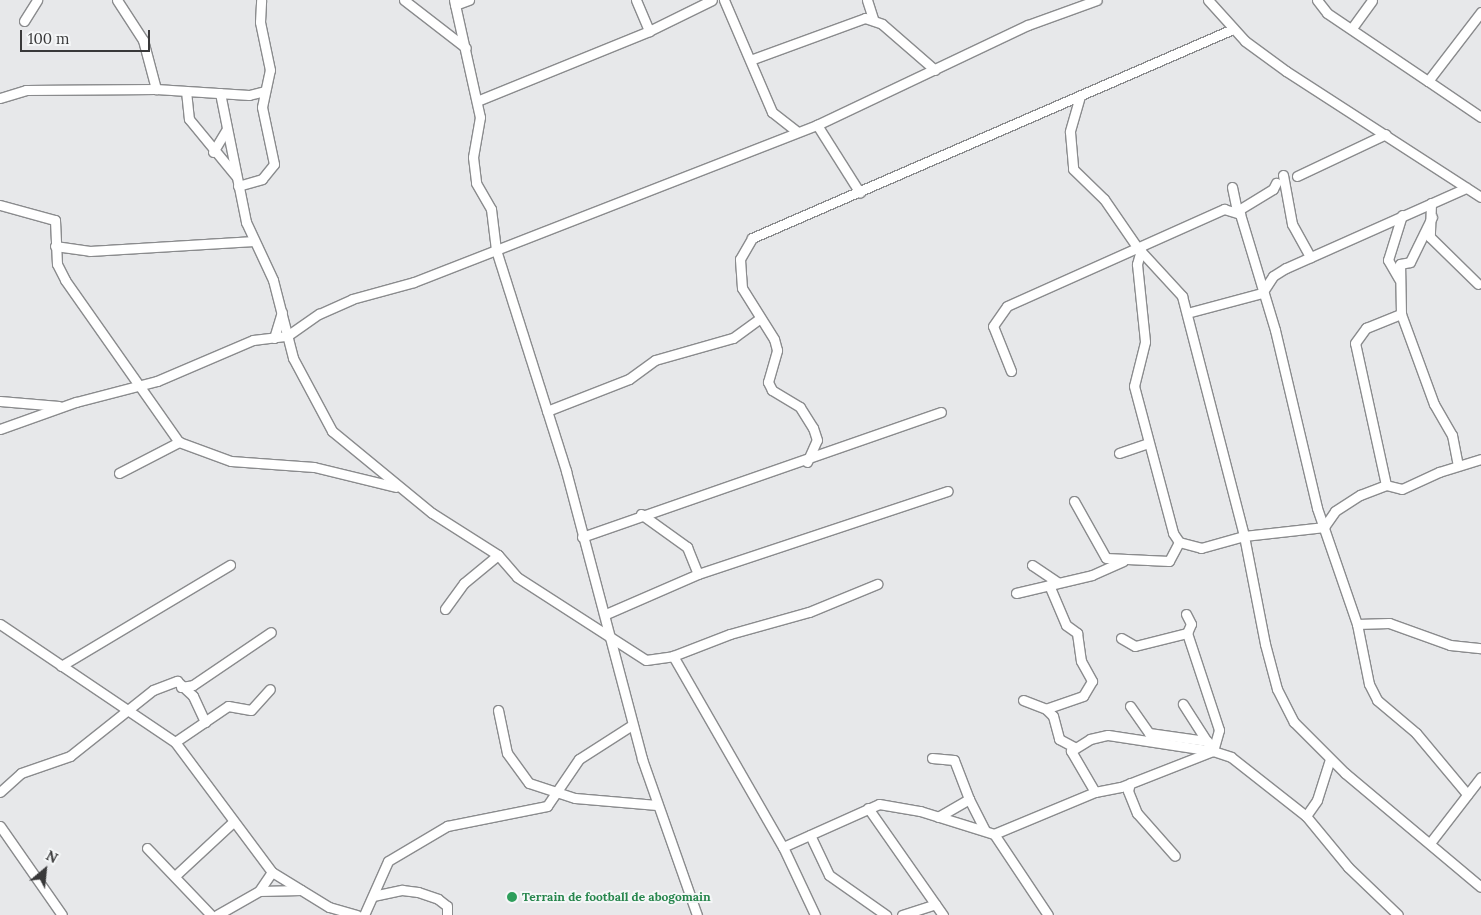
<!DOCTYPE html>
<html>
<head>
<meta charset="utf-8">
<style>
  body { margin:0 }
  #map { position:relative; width:1481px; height:915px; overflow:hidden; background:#e7e8ea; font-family:Lora,serif }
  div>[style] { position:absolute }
  .roads { filter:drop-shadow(1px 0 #8a8b8d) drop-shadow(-1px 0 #8a8b8d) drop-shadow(0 1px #8a8b8d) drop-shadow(0 -1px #8a8b8d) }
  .street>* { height:9px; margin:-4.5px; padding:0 4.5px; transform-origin:4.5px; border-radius:4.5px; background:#fff }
  .dots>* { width:14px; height:14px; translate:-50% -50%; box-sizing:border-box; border:2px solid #f4f6f7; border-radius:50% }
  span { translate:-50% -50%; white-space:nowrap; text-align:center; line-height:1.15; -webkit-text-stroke:4px #f4f6f7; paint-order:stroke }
  .leisure-label { font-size:12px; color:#27864d; font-weight:700 }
  .left { translate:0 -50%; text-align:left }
  .north { position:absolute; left:20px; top:845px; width:50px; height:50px; -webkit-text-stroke:4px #f4f6f7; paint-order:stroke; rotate:28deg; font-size:14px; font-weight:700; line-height:20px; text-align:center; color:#39393a }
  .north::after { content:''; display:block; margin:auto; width:18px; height:22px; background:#39393a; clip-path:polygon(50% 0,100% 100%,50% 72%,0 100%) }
  .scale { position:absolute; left:20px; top:30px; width:130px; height:22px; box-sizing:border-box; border:2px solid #39393a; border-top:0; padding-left:6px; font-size:15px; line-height:18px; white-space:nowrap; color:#39393a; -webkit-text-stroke:4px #f4f6f7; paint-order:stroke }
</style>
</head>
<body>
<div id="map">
  <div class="roads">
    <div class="street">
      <div style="left:117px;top:0;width:48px;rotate:57deg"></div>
      <div style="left:143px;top:40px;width:51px;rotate:75.1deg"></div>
      <div style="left:404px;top:0;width:78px;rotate:37.7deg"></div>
      <div style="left:454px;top:0;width:120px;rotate:77.5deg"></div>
      <div style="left:480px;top:117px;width:41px;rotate:99.9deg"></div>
      <div style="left:473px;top:157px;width:26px;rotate:83deg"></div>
      <div style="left:476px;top:183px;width:30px;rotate:60deg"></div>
      <div style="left:491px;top:209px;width:41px;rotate:83deg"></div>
      <div style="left:496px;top:250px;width:232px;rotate:72.4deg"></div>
      <div style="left:566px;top:471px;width:298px;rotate:75.2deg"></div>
      <div style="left:642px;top:759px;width:165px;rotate:70.6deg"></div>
      <div style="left:636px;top:0;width:34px;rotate:67deg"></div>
      <div style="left:724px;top:0;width:122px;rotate:66.8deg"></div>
      <div style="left:772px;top:112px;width:31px;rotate:38deg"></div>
      <div style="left:867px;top:0;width:20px;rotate:72deg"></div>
      <div style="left:1208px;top:0;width:55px;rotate:47.9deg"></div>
      <div style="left:1245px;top:41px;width:51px;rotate:36.2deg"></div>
      <div style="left:1286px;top:71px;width:232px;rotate:32.9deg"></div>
      <div style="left:1317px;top:0;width:16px;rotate:52deg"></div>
      <div style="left:1327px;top:13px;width:122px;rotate:34deg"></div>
      <div style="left:1428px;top:81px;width:87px;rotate:-52.5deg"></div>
      <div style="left:455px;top:5px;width:15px;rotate:-20deg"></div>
      <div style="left:24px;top:21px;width:25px;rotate:-58deg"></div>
      <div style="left:1352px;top:28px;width:34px;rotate:-54deg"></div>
      <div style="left:753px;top:59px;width:119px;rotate:-20.1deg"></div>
      <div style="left:865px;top:18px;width:18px;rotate:19deg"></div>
      <div style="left:882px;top:24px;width:70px;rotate:41deg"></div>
      <div style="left:1428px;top:81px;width:64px;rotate:34.2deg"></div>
      <div style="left:186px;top:91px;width:28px;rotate:84deg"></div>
      <div style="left:189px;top:119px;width:74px;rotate:50.5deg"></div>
      <div style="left:220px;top:93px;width:132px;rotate:78.6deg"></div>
      <div style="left:246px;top:222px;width:64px;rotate:65deg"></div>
      <div style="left:273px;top:280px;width:81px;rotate:75.6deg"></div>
      <div style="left:293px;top:358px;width:83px;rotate:61.9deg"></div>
      <div style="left:332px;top:431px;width:129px;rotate:39.4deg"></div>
      <div style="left:432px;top:513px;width:78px;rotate:32.5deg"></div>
      <div style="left:498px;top:555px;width:29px;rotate:49deg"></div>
      <div style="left:517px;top:577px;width:153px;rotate:32.8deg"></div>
      <div style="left:646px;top:660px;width:27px;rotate:-8deg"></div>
      <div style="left:673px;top:656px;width:61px;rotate:-21.1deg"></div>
      <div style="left:730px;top:634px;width:82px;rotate:-15.6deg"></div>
      <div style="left:809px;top:612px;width:74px;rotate:-22.4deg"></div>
      <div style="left:1080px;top:96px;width:37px;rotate:106deg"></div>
      <div style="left:1070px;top:132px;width:37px;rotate:85deg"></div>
      <div style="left:1073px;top:169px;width:43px;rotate:44.1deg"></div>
      <div style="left:1104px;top:199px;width:58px;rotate:55.5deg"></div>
      <div style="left:1137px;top:247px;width:67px;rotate:47.4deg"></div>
      <div style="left:1182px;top:296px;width:248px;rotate:75.5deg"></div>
      <div style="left:1244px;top:536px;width:110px;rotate:79deg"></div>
      <div style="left:1265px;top:644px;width:47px;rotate:75.1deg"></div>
      <div style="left:1277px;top:689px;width:37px;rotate:63deg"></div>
      <div style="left:1294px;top:722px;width:72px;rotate:45deg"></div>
      <div style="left:1345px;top:773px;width:177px;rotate:40deg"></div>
      <div style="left:0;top:98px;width:27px;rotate:-17deg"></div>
      <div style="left:26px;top:90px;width:130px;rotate:-0.4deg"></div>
      <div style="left:156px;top:89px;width:93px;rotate:3.7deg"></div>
      <div style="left:249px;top:95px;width:16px;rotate:-14deg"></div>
      <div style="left:477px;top:101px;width:186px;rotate:-22.1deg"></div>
      <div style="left:649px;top:31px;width:70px;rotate:-26.2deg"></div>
      <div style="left:817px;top:125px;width:80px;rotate:57.7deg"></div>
      <div style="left:213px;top:152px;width:26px;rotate:-59deg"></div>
      <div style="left:1283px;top:175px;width:50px;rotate:79.6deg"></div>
      <div style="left:1292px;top:224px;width:38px;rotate:61deg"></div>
      <div style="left:1297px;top:176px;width:98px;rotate:-25.3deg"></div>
      <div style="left:238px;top:186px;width:25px;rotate:-16deg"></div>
      <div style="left:262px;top:179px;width:19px;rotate:-51deg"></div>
      <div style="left:274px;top:164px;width:58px;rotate:-101.9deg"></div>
      <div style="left:262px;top:107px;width:38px;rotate:-78deg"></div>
      <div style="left:270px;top:70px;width:49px;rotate:-101.8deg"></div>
      <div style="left:260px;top:22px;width:22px;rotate:-87deg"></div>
      <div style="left:1232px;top:187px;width:25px;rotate:78deg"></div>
      <div style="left:1237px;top:211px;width:42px;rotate:-31.4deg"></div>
      <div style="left:1273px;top:189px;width:7px;rotate:-63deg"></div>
      <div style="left:1431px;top:203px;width:34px;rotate:92deg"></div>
      <div style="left:1430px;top:237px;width:67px;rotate:44.4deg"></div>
      <div style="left:0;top:205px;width:57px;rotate:15.3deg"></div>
      <div style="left:55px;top:220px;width:44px;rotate:87.4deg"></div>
      <div style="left:57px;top:264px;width:18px;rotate:63deg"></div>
      <div style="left:65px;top:280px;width:198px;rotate:54.9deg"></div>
      <div style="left:179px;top:442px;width:55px;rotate:20.1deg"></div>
      <div style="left:231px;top:461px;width:83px;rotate:4.1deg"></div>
      <div style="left:314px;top:467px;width:84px;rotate:13.7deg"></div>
      <div style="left:55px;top:246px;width:35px;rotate:8deg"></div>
      <div style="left:90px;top:251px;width:164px;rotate:-3.5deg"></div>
      <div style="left:1141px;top:250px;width:15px;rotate:106deg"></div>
      <div style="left:1137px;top:264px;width:78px;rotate:84.1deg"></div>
      <div style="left:1145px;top:342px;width:45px;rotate:104deg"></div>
      <div style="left:1134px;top:386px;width:152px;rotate:75.1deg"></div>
      <div style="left:1173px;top:533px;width:11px;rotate:56deg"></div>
      <div style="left:1179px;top:542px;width:23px;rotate:15deg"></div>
      <div style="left:1201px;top:548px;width:45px;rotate:-15.6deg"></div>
      <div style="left:1244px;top:536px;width:81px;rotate:-6.4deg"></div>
      <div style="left:1324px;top:527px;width:19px;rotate:-55deg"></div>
      <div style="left:1335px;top:511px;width:30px;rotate:-33deg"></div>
      <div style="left:1360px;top:495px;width:28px;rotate:-21deg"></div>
      <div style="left:1386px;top:485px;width:16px;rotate:14deg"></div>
      <div style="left:1402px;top:489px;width:41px;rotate:-24.7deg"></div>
      <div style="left:1439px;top:472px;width:44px;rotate:-17.2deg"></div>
      <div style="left:1399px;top:279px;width:22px;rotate:-120deg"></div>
      <div style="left:1388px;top:260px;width:47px;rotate:-72.7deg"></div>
      <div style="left:1187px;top:313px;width:78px;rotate:-14.9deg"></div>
      <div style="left:1262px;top:293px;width:20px;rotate:-57deg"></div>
      <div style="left:1273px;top:276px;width:15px;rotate:-32deg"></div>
      <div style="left:1286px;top:268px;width:197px;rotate:-24deg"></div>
      <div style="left:1401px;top:314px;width:96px;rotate:69.9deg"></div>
      <div style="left:1434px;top:404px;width:36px;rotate:60deg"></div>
      <div style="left:1452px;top:435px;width:31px;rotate:79deg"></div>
      <div style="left:274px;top:338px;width:27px;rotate:-73deg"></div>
      <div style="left:1011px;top:371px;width:48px;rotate:-111.8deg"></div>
      <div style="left:993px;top:326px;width:24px;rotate:-55deg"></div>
      <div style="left:1007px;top:306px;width:238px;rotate:-24.1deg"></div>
      <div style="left:1224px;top:209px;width:17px;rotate:17deg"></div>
      <div style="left:1240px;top:214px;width:121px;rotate:73.2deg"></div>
      <div style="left:1275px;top:330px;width:183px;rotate:76.7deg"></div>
      <div style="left:1317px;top:508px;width:123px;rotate:71deg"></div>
      <div style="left:1357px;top:624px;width:61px;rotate:78.7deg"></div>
      <div style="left:1369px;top:684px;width:18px;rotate:63deg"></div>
      <div style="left:1377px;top:700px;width:51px;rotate:40.2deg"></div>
      <div style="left:1416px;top:733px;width:80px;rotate:50.1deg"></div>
      <div style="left:0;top:401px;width:59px;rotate:4.8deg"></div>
      <div style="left:547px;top:411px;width:88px;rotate:-21.3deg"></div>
      <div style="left:629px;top:379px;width:32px;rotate:-36deg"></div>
      <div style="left:655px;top:360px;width:81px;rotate:-15.8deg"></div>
      <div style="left:733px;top:338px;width:32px;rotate:-36deg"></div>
      <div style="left:0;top:429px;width:81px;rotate:-19.6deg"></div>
      <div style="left:76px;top:402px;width:84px;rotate:-14.5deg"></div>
      <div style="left:157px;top:381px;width:104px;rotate:-23.1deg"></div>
      <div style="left:253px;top:340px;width:34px;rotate:-7deg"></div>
      <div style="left:287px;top:336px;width:39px;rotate:-35deg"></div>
      <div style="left:319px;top:314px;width:36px;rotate:-24deg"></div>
      <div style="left:352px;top:299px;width:64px;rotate:-15.3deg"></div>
      <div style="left:414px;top:282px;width:433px;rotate:-21.3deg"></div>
      <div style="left:817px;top:125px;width:233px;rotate:-25.4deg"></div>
      <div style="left:1028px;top:25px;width:73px;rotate:-19.9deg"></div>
      <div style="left:1119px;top:453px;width:31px;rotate:-19deg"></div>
      <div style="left:807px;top:462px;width:24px;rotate:-66deg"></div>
      <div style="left:817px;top:440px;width:13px;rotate:-108deg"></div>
      <div style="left:813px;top:428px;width:25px;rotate:-122deg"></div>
      <div style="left:800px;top:407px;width:33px;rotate:-149deg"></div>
      <div style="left:772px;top:390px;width:9px;rotate:-117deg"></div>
      <div style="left:768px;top:382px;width:33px;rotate:-74deg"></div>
      <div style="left:777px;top:350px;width:11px;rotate:-105deg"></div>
      <div style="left:774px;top:339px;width:60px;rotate:-122.1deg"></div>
      <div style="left:742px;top:288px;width:29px;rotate:-94deg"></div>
      <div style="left:740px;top:259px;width:24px;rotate:-60deg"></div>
      <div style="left:752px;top:238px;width:524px;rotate:-23.49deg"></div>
      <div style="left:119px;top:473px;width:68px;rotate:-27.3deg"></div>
      <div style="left:1386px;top:485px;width:145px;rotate:-102.3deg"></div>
      <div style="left:1355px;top:343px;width:19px;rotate:-54deg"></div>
      <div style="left:1366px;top:328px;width:38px;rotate:-22deg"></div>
      <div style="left:1401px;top:314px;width:50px;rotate:-91.1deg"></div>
      <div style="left:1400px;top:264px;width:10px;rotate:-11deg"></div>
      <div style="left:1410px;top:262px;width:50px;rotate:-63.9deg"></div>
      <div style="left:1074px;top:501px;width:65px;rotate:60.7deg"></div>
      <div style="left:1106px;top:558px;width:63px;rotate:2.7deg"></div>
      <div style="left:1169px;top:561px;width:21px;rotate:-62deg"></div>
      <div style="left:641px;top:514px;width:57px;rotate:35.7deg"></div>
      <div style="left:687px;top:547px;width:29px;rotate:68deg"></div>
      <div style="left:582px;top:537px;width:380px;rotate:-19.2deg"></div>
      <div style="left:1032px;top:565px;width:30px;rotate:34deg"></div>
      <div style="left:1049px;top:585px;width:43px;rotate:67deg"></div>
      <div style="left:1066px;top:625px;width:14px;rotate:36deg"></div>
      <div style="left:1077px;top:633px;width:28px;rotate:82deg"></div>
      <div style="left:1081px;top:661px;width:23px;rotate:61deg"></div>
      <div style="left:1092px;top:681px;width:17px;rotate:121deg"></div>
      <div style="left:1083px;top:696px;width:39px;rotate:161deg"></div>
      <div style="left:1046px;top:709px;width:10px;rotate:45deg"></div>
      <div style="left:1053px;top:716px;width:24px;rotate:75deg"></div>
      <div style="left:1059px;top:739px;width:17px;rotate:28deg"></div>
      <div style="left:1016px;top:593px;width:78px;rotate:-13.3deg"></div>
      <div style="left:1092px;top:575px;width:34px;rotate:-24deg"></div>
      <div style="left:445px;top:609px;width:32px;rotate:-54deg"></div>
      <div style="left:464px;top:583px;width:44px;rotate:-39.5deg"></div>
      <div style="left:606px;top:614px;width:100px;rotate:-23.5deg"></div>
      <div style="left:698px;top:574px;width:263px;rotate:-18.4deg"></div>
      <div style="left:1186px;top:614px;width:11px;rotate:63deg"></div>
      <div style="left:1191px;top:624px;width:10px;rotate:114deg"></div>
      <div style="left:0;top:624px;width:211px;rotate:34deg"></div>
      <div style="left:175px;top:742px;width:162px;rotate:53.3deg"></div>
      <div style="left:272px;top:872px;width:67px;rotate:31.6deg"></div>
      <div style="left:329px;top:907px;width:29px;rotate:16deg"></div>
      <div style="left:1357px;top:624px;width:32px;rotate:-2deg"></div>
      <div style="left:1389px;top:623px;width:65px;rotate:19.8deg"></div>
      <div style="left:1450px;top:645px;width:31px;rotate:6deg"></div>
      <div style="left:1121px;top:638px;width:16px;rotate:30deg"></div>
      <div style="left:1135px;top:646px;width:54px;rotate:-14deg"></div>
      <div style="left:1187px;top:633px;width:102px;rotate:71.7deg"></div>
      <div style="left:1219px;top:730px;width:22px;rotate:106deg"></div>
      <div style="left:1213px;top:751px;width:56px;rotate:-122.6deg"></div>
      <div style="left:673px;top:656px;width:220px;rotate:60.1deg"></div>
      <div style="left:783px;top:847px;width:75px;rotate:64.8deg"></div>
      <div style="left:61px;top:666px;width:197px;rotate:-30.9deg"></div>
      <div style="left:181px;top:687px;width:12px;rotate:-9deg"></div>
      <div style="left:193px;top:685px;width:94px;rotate:-34.2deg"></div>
      <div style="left:1023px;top:700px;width:25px;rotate:21deg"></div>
      <div style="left:1130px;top:706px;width:33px;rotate:55deg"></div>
      <div style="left:1149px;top:733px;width:59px;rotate:7.9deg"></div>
      <div style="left:498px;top:710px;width:44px;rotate:78.2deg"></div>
      <div style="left:507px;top:753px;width:37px;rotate:54deg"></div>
      <div style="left:529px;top:783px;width:48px;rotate:18.1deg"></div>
      <div style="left:575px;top:798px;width:82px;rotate:4.9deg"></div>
      <div style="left:175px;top:742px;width:64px;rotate:-34.2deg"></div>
      <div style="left:228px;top:706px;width:23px;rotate:10deg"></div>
      <div style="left:251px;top:710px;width:28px;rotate:-48deg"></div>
      <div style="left:932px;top:758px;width:22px;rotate:5deg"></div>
      <div style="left:954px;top:760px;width:42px;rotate:69deg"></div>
      <div style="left:1130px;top:783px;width:8px;rotate:104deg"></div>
      <div style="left:1128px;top:791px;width:24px;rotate:68deg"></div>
      <div style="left:1137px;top:813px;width:57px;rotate:48.5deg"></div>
      <div style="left:0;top:792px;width:28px;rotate:-42deg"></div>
      <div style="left:21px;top:773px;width:52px;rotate:-19.1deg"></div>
      <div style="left:70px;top:756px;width:106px;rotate:-38.5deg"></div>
      <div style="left:153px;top:690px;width:26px;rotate:-21deg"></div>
      <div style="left:177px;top:681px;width:22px;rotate:43deg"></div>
      <div style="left:193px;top:696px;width:29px;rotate:65deg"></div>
      <div style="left:1095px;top:792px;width:26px;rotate:-11deg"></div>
      <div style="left:1121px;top:787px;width:99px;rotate:-21.4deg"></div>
      <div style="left:868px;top:808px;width:131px;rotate:55deg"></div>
      <div style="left:1306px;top:816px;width:19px;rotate:-55deg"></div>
      <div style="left:1317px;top:800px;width:43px;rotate:-72.4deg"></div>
      <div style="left:938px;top:817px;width:36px;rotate:-30deg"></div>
      <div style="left:969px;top:799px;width:35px;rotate:63deg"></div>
      <div style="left:0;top:826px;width:108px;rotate:55.1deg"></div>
      <div style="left:994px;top:834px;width:109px;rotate:-22.6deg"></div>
      <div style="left:1095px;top:792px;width:48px;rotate:-120.3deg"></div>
      <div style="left:1071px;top:751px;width:22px;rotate:-32deg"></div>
      <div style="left:1090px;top:739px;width:18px;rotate:-13deg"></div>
      <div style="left:1108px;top:735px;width:106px;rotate:8.7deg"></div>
      <div style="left:1213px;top:751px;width:19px;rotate:18deg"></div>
      <div style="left:1231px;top:757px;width:95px;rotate:38.2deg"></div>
      <div style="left:1306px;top:816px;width:66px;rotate:50.5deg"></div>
      <div style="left:1348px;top:867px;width:69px;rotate:43.8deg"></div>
      <div style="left:810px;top:835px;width:44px;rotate:64.6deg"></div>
      <div style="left:829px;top:875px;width:70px;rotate:35.1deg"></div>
      <div style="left:1430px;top:843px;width:83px;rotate:-52.3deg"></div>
      <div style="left:783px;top:847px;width:105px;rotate:-24.1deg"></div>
      <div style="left:879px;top:804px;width:42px;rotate:9.7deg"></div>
      <div style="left:920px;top:811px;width:77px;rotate:17.3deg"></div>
      <div style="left:994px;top:834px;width:97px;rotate:56.3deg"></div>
      <div style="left:147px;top:848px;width:93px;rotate:46.3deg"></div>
      <div style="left:176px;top:875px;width:78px;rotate:-42.9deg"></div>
      <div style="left:259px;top:891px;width:23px;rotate:-56deg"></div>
      <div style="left:373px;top:896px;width:30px;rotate:-12deg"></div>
      <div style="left:402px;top:890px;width:16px;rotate:7deg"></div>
      <div style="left:418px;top:892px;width:21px;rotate:19deg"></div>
      <div style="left:438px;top:899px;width:11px;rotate:38deg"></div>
      <div style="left:447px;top:906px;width:9px;rotate:90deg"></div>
      <div style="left:217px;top:915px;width:48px;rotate:-29.7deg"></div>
      <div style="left:259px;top:891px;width:42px;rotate:-1.4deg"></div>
      <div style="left:364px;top:915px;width:59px;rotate:-66deg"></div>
      <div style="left:388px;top:861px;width:69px;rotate:-30.7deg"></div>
      <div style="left:447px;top:826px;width:102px;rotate:-11.3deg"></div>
      <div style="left:547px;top:806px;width:57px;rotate:-55.8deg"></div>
      <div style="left:579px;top:759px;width:63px;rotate:-32.7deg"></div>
      <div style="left:902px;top:915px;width:35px;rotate:-18deg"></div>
    </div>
  </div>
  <div class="dots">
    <div style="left:512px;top:897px;background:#2e9e5b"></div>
  </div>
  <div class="leisure-label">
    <span class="left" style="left:522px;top:897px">Terrain de football de abogomain</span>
  </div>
  <div class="north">N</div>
  <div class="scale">100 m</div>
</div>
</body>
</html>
